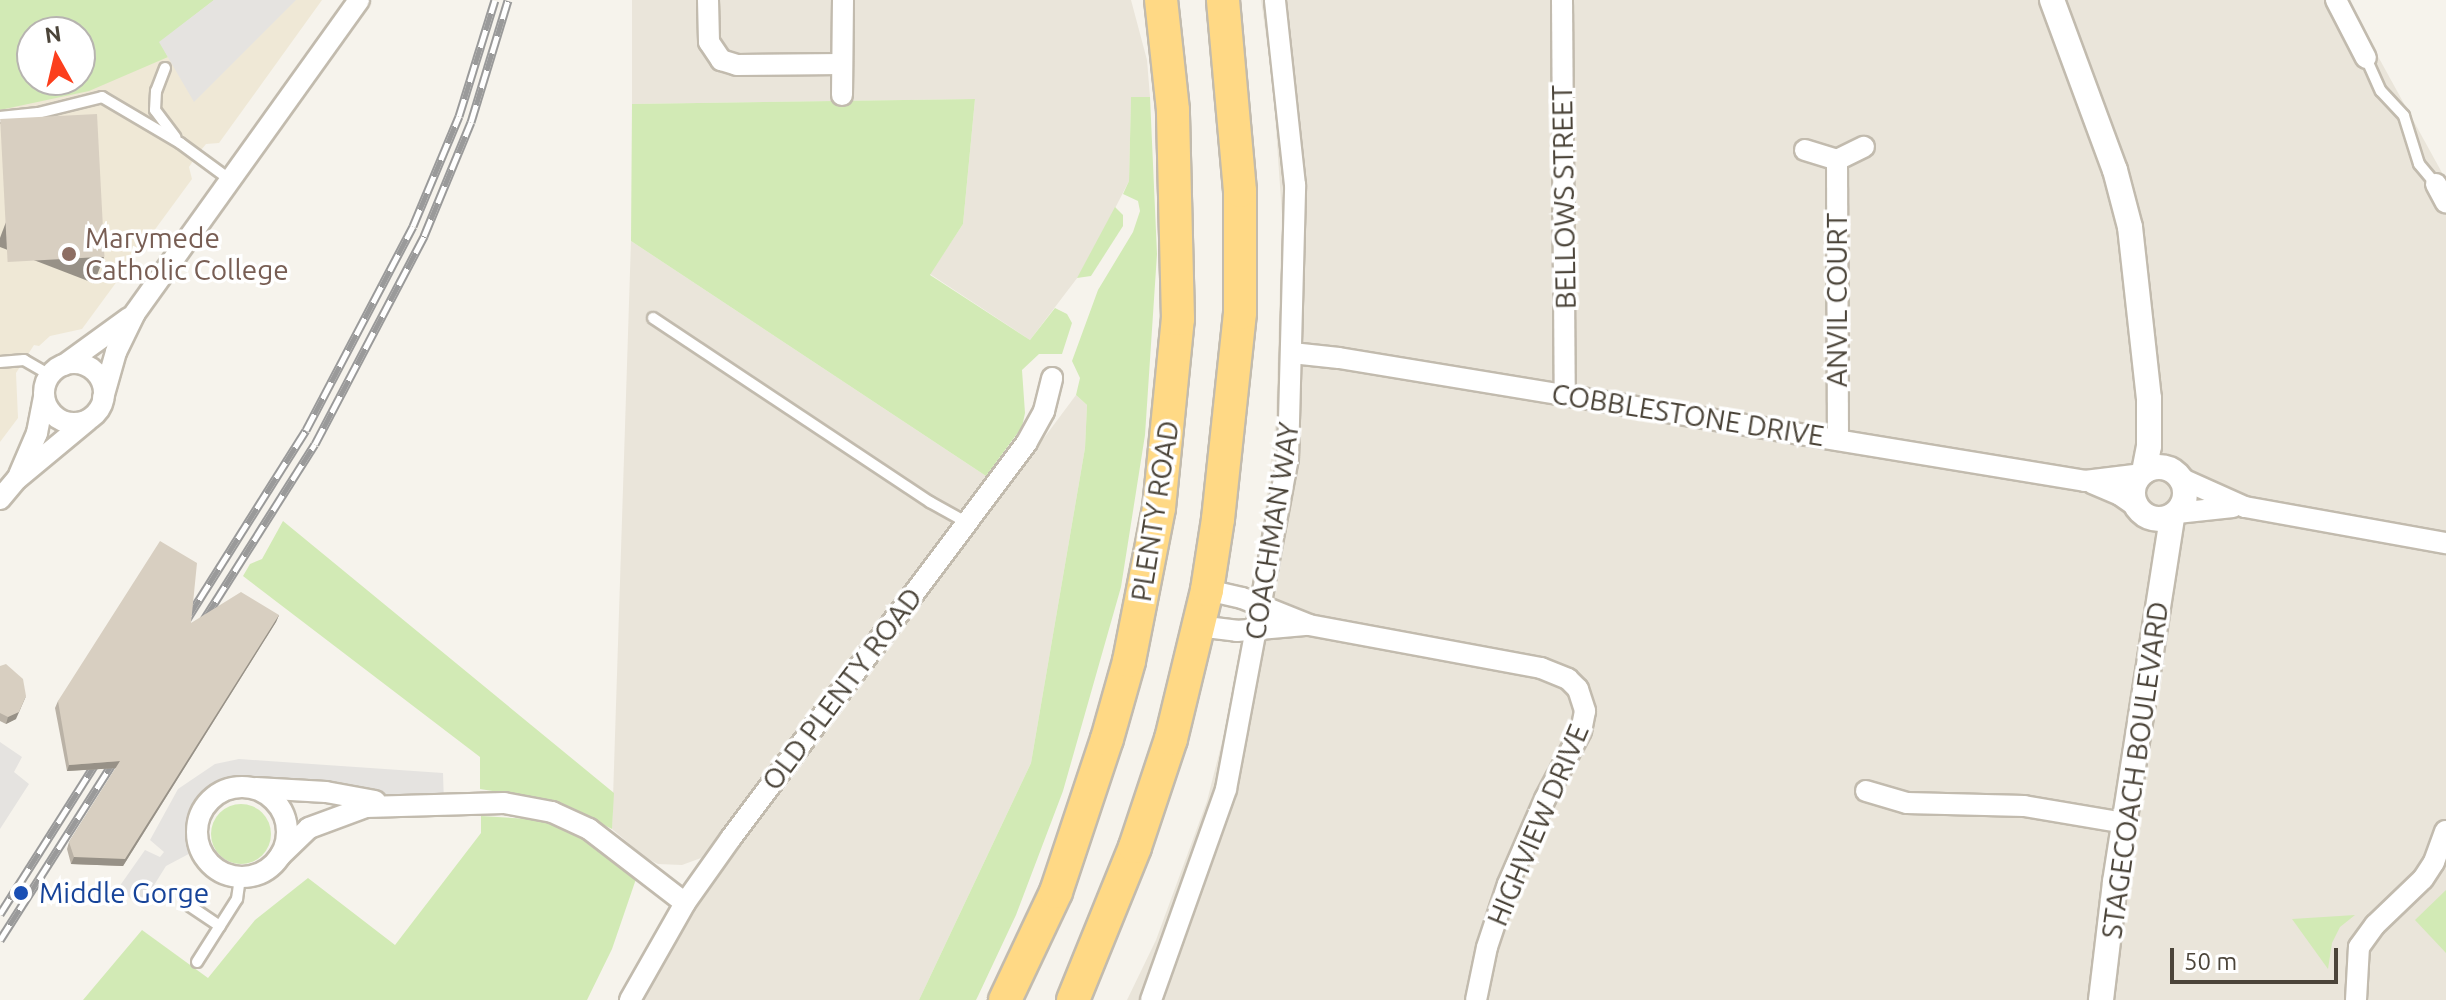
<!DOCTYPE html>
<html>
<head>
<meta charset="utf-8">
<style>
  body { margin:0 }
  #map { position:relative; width:2446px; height:1000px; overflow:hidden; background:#f6f3ec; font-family:Ubuntu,sans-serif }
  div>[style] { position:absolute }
  .residential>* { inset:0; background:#eae5da }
  .education>* { inset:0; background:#efe8d6 }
  .green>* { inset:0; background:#d2eab5 }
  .round { border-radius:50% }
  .parking>* { inset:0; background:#e5e3e0 }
  .roads { filter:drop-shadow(2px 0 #c2bbae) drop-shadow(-2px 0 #c2bbae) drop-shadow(0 2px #c2bbae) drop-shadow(0 -2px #c2bbae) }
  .service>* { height:10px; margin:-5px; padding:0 5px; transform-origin:5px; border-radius:5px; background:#fff }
  .minor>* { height:20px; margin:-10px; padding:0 10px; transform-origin:10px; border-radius:10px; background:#fff }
  .minor>.ring { margin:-10px; padding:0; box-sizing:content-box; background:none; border:20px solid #fff; border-radius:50% }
  .tertiary>* { height:24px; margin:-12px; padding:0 12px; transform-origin:12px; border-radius:12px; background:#fff }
  .tertiary>.ring { margin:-12px; padding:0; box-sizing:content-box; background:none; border:24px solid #fff; border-radius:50% }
  .trunk>* { height:32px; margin:-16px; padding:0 16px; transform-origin:16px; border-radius:16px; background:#ffd985 }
  .rail>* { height:9px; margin-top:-4.5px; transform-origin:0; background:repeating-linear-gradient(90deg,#fff 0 18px,#9a9a9a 0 36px); box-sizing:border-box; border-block:2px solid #9a9a9a }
  .wall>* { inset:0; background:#bab2a6 }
  .shaded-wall>* { inset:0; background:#979187; transform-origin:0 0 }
  .building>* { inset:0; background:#d8cfc1; transform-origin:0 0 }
  .dots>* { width:22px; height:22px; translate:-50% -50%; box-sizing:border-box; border:4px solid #fff; border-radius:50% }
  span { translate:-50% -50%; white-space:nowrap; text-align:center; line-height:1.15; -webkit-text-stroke:7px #fff; paint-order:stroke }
  .street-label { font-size:28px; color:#4b4439 }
  .education-label { font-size:28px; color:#785e54 }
  .left { translate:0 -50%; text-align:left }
  .transit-label { font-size:28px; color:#164399 }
  .north { position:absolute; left:16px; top:16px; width:80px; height:80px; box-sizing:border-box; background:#fff; border:2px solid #b7b4b0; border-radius:50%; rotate:352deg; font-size:22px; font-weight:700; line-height:32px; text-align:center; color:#4b4439 }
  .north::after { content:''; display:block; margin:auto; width:28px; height:36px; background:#fc3f1d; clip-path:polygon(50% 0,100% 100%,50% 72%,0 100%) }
  .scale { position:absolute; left:2170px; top:948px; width:168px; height:36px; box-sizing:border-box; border:4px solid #4b4439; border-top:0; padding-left:10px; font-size:24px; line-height:28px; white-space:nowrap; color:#4b4439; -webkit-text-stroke:6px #fff; paint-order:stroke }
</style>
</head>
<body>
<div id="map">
  <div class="residential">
    <div style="clip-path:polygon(632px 0,1131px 0,1147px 60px,1150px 97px,1131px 98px,1129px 181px,1084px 269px,1030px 340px,930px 274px,963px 224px,975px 99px,632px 104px)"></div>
    <div style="clip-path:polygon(1261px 0,2347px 0,2446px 180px,2446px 1000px,1127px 1000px,1156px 940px,1207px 801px,1225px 730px,1264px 517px,1276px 419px,1282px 215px,1273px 85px)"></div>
    <div style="clip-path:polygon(631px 241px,986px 476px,701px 858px,682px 865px,658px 864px,646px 858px,612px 829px)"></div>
    <div style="clip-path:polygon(1076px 395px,1087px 405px,1085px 448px,1031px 763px,919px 1000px,644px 1000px,671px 948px,716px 878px)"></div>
  </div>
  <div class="education">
    <div style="clip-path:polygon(evenodd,0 0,322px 0,219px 143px,206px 144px,197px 155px,189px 167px,192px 179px,82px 329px,50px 336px,39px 346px,34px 345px,16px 373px,18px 418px,0 442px,0 0,32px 32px,80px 32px,80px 80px,32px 80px,32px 32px)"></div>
  </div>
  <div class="green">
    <div style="clip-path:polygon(evenodd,0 0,214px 0,160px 42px,168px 57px,89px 91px,0 110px,0 0,32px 32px,80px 32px,80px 80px,32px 80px,32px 32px)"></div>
    <div style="clip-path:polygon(1131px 97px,1150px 97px,1157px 254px,1145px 435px,1121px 587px,1063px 791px,1016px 915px,978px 996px,976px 1000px,919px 1000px,1031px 763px,1085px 448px,1087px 405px,1076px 395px,1080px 378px,1072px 361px,1098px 290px,1133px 232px,1140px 211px,1138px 201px,1123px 194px,1129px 181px)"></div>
    <div style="clip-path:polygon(975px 99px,963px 224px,930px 275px,1030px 340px,1055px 308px,1067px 314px,1072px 323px,1062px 354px,1039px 354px,1022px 370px,1025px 413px,1022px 427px,986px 476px,631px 241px,632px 104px)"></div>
    <div style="clip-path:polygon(1115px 207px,1123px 215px,1123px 226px,1091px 276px,1077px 278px)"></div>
    <div style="clip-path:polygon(283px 521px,614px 793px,612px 829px,556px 801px,480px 789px,480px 757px,243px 576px,250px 564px,262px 559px)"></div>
    <div class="round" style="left:211px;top:804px;width:60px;height:60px"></div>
    <div style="clip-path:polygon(481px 816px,530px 819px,553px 824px,592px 844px,636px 879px,612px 949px,587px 1000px,83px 1000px,142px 930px,208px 978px,255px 920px,308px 878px,395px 945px,481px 833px)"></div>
    <div style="clip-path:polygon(2446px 890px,2446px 953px,2415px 920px)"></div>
    <div style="clip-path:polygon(2355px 915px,2340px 927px,2332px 943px,2328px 969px,2292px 919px)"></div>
  </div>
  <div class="parking">
    <div style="clip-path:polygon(214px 0,296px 0,194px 102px,159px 42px)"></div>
    <div style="clip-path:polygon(0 742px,22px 757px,14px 772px,29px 784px,0 829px)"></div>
    <div style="clip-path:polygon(239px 759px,443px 773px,444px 804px,231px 788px,215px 796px,203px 809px,197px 831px,200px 848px,166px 866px,141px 906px,134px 902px,119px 887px,145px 850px,160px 857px,164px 852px,150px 840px,178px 789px,215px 764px)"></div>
  </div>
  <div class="roads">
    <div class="service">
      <div style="left:2366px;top:58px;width:36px;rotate:66deg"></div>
      <div style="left:2381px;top:91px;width:34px;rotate:47deg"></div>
      <div style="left:2404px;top:116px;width:50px;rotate:72.6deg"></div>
      <div style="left:2419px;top:164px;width:26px;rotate:50deg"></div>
      <div style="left:165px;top:68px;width:25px;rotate:111deg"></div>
      <div style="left:156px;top:91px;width:19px;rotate:93deg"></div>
      <div style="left:155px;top:110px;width:34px;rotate:53deg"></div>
      <div style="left:0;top:117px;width:38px;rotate:-6deg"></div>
      <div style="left:38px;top:113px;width:66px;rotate:-14deg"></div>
      <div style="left:102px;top:97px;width:91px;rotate:30.5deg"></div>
      <div style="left:180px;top:143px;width:61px;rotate:36.3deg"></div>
      <div style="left:653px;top:318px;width:333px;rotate:33.6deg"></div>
      <div style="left:930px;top:502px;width:41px;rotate:29.1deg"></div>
      <div style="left:0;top:362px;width:24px;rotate:-5deg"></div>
      <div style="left:24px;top:360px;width:30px;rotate:30deg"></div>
      <div style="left:190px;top:906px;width:36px;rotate:34deg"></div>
      <div style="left:197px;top:962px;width:75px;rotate:-57.6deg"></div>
      <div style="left:237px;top:899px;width:22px;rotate:-82deg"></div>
    </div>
    <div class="minor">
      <div style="left:708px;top:0;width:42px;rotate:88.6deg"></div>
      <div style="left:709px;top:42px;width:22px;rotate:56deg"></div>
      <div style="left:721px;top:60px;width:17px;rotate:17deg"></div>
      <div style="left:737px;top:65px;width:105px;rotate:-0.5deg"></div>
      <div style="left:1562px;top:0;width:395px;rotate:89.6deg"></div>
      <div style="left:2336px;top:0;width:65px;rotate:62.7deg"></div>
      <div style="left:842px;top:95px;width:95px;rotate:-89.4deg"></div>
      <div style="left:1805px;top:150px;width:34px;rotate:17deg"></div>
      <div style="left:1837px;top:160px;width:30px;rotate:-26deg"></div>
      <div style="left:1837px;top:160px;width:280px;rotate:89.8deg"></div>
      <div style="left:2436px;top:184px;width:21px;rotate:62deg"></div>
      <div style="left:1292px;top:353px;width:47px;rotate:6.1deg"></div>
      <div style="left:1339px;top:358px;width:756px;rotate:9.36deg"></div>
      <div style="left:2085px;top:481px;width:56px;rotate:-7.1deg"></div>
      <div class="ring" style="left:44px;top:363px;width:40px;height:40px"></div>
      <div style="left:64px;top:365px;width:80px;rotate:-35.9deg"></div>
      <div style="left:103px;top:398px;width:48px;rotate:-74.2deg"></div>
      <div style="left:116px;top:352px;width:43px;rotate:-64deg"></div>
      <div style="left:135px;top:313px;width:385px;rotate:-54.4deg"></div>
      <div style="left:19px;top:475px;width:46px;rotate:-66.8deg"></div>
      <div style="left:37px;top:433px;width:37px;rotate:-79deg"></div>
      <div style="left:2182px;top:479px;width:69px;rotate:24deg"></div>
      <div style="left:2245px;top:507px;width:204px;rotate:10.2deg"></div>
      <div style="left:2092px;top:483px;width:30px;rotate:23deg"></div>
      <div style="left:2120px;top:495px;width:21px;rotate:35deg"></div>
      <div style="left:0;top:499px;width:26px;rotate:-50deg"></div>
      <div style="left:17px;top:479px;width:92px;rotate:-39.7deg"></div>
      <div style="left:2177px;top:513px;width:56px;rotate:-6.1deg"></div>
      <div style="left:1207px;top:590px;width:36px;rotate:13deg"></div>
      <div style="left:1242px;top:598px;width:72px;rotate:21.9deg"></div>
      <div style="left:1309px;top:625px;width:236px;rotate:10.5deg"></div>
      <div style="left:1541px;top:668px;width:29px;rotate:22deg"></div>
      <div style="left:1568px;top:679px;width:14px;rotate:45deg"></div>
      <div style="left:1578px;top:689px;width:23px;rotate:72deg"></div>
      <div style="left:1585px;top:711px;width:20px;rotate:101deg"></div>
      <div style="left:1581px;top:731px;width:77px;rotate:117.9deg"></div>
      <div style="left:1545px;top:799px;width:93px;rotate:113.5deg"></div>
      <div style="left:1508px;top:884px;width:66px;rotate:108.4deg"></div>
      <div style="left:1487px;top:947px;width:54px;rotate:101.7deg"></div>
      <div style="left:1198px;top:626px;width:39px;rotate:7deg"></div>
      <div style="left:1237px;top:631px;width:68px;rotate:-5deg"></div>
      <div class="ring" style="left:197px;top:787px;width:70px;height:70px"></div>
      <div style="left:256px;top:788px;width:70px;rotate:3.3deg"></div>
      <div style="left:326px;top:792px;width:50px;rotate:10.4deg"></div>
      <div style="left:1866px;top:791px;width:43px;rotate:16.3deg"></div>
      <div style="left:1907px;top:803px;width:117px;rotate:1.5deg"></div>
      <div style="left:2024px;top:806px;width:102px;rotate:9.6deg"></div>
      <div style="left:280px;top:856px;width:40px;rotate:-44deg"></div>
      <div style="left:309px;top:828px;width:61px;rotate:-20.2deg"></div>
      <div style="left:366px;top:807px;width:138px;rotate:-1.7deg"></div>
      <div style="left:504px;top:803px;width:49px;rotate:10.6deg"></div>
      <div style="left:552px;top:812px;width:41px;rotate:24.7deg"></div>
      <div style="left:589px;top:829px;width:121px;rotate:37.6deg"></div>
      <div style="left:630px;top:1000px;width:112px;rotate:-60.4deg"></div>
      <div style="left:685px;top:903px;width:80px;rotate:-54.7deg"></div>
      <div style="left:731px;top:838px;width:494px;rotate:-53.2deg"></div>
      <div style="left:1027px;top:442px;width:35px;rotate:-61deg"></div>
      <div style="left:1044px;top:411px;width:34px;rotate:-76deg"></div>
      <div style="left:1151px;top:1000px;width:224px;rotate:-70.4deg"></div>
      <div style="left:1226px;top:789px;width:336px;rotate:-79.4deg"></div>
      <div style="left:1288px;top:459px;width:274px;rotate:-88.5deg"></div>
      <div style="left:1295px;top:185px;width:186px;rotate:-96.2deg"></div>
      <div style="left:2356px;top:1000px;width:53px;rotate:-86.8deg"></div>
      <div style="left:2359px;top:947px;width:27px;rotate:-54deg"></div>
      <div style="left:2375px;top:925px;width:66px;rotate:-43.8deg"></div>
      <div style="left:2423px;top:879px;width:20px;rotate:-57deg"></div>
      <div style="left:2434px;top:862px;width:33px;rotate:-70deg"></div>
    </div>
    <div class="tertiary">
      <div style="left:2052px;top:0;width:181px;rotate:69.7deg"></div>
      <div style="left:2115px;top:170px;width:59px;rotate:75.3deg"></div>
      <div style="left:2130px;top:227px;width:172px;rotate:83.7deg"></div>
      <div style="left:2149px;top:398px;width:48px;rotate:90deg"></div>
      <div style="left:2149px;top:446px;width:26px;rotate:101deg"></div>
      <div class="ring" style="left:2133px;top:467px;width:28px;height:28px"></div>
      <div style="left:2101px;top:1000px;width:119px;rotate:-83.2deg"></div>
      <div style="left:2115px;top:882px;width:370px;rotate:-81.1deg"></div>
    </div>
    <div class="trunk">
      <div style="left:1005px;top:1000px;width:119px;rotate:-64.7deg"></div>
      <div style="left:1056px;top:892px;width:161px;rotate:-71.6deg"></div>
      <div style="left:1107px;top:739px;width:81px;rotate:-74.2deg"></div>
      <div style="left:1129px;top:661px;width:156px;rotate:-78.9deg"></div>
      <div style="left:1159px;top:508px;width:190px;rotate:-84.3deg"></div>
      <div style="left:1178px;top:319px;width:209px;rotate:-91.4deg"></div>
      <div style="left:1173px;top:110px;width:111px;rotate:-96.2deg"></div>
      <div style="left:1073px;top:1000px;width:165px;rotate:-67.9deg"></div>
      <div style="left:1135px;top:847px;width:114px;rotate:-71.6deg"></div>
      <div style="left:1171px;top:739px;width:153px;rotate:-76.4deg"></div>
      <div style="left:1207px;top:590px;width:72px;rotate:-81.2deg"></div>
      <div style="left:1218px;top:519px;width:207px;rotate:-83.9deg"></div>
      <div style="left:1240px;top:313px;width:122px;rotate:-90deg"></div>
      <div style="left:1240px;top:191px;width:192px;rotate:-95.1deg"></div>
    </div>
  </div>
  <div class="rail">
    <div style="left:180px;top:630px;width:236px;rotate:-57.8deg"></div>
    <div style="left:306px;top:430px;width:230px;rotate:-62.3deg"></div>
    <div style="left:413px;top:226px;width:119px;rotate:-67.3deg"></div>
    <div style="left:459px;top:116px;width:121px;rotate:-72.8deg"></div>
    <div style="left:196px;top:632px;width:222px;rotate:-57.7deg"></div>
    <div style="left:315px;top:444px;width:235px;rotate:-62.3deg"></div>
    <div style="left:424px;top:236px;width:123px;rotate:-67.6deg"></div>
    <div style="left:471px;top:122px;width:127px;rotate:-73.1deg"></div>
    <div style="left:0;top:914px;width:192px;rotate:-57.6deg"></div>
    <div style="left:0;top:940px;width:225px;rotate:-57.5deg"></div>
  </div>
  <div class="wall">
    <div style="clip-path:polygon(279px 615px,276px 622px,123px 866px,71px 864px,67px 849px,69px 842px,116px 768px,67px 771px,55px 708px,58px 701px,191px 623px)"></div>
    <div style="clip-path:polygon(0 666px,16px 719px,6px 724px,0 721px)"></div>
  </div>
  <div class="shaded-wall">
    <div style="left:104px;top:257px;width:28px;height:104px;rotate:111deg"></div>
    <div style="clip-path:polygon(279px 615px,276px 622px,123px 866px,71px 864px,74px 857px)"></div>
    <div style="clip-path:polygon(26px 696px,16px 719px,6px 724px,8px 717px)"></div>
    <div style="clip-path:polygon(120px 761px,118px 768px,67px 771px,69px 765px)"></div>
  </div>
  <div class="building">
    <div style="left:97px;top:114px;width:143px;height:97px;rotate:87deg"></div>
    <div style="clip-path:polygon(160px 541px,197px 563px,191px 623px,241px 592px,279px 615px,125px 859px,74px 857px,69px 842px,120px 761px,69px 765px,58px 701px)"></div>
    <div style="clip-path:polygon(6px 664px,23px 679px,26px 696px,19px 712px,8px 717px,0 713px,0 666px)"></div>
  </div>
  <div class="dots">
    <div style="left:69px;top:254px;background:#8d6e63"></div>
    <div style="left:21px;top:893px;background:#1a4fb4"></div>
  </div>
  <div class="street-label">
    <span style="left:1564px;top:197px;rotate:-91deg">BELLOWS STREET</span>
    <span style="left:1837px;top:300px;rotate:-90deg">ANVIL COURT</span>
    <span style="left:1688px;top:415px;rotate:9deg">COBBLESTONE DRIVE</span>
    <span style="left:1155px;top:511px;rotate:-81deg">PLENTY ROAD</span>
    <span style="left:1272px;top:531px;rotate:-81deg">COACHMAN WAY</span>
    <span style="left:842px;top:689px;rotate:-53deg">OLD PLENTY ROAD</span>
    <span style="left:2135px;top:770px;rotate:-82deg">STAGECOACH BOULEVARD</span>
    <span style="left:1538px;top:825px;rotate:-67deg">HIGHVIEW DRIVE</span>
  </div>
  <div class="education-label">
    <span class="left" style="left:85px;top:254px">Marymede<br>Catholic College</span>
  </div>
  <div class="transit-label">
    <span class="left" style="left:39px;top:893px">Middle Gorge</span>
  </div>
  <div class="north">N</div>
  <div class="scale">50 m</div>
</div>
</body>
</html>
